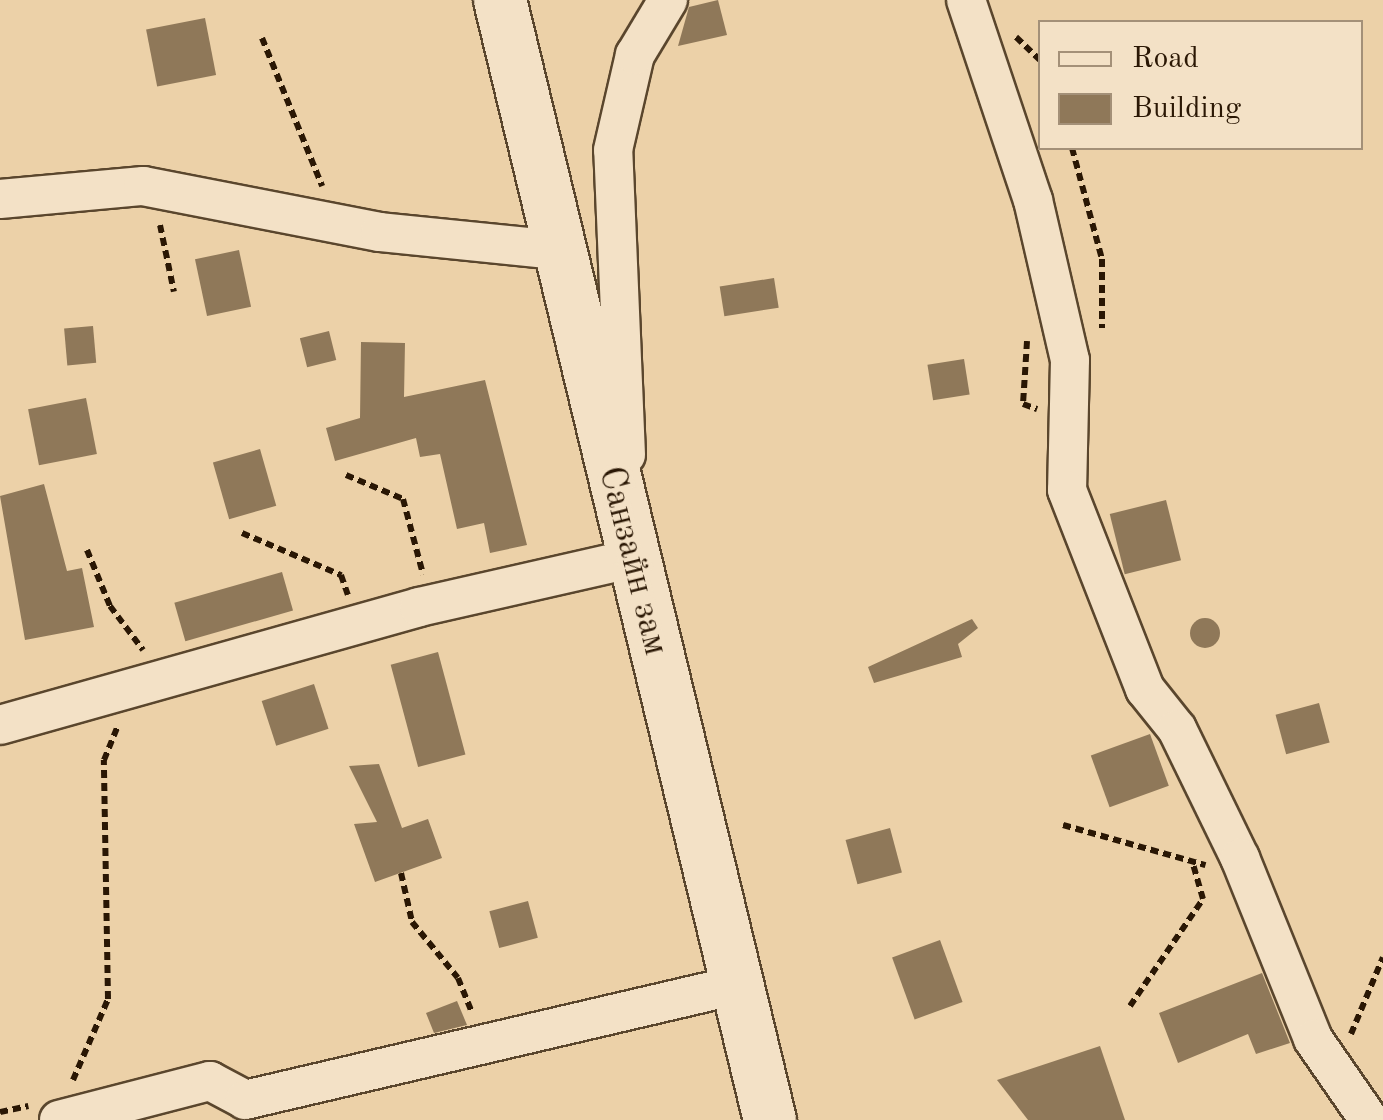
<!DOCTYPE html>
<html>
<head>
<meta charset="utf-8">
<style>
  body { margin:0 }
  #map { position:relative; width:1383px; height:1120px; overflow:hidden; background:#ecd1a8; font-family:"Old Standard TT",serif }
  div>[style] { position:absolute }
  .building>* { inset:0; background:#8f7859; transform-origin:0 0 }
  .round { border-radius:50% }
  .path>* { height:6px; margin-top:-3px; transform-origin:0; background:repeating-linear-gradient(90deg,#2a1704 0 8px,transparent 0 13px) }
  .roads { filter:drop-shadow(2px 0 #5a462d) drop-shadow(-2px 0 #5a462d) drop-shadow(0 2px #5a462d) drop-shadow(0 -2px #5a462d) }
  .minor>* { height:38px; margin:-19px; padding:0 19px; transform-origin:19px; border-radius:19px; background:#f3e1c6 }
  .secondary>* { height:52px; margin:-26px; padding:0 26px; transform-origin:26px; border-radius:26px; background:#f3e1c6 }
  span { translate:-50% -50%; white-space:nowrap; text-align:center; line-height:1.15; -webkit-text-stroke:9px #f3e1c6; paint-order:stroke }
  .street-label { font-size:35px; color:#2a1704 }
  .legend { position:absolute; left:1038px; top:20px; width:325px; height:130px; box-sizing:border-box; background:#f3e1c6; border:2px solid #a39078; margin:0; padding:12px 18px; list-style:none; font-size:30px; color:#2a1704 }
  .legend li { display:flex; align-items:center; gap:20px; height:50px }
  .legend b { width:50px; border:2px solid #a39078 }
</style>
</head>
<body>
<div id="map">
  <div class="building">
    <div style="clip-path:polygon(718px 0,727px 35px,678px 46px,689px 7px)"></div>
    <div style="left:205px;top:18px;width:58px;height:60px;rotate:79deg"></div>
    <div style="left:239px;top:250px;width:58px;height:45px;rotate:78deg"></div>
    <div style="left:774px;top:278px;width:30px;height:55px;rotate:81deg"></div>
    <div style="left:93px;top:326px;width:37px;height:29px;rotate:85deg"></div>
    <div style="left:329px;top:331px;width:30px;height:30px;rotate:76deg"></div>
    <div style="clip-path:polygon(361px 342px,405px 343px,404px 397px,485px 380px,527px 545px,490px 553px,484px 523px,457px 529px,440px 454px,420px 457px,416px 438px,335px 461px,326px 428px,360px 418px)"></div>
    <div style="left:964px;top:359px;width:36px;height:37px;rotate:81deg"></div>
    <div style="left:86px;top:398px;width:57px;height:59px;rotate:79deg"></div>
    <div style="left:260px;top:449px;width:59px;height:49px;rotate:74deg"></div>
    <div style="clip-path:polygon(44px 484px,67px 571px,82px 568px,94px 627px,25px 640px,0 496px)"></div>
    <div style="left:1166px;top:500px;width:62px;height:58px;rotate:76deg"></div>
    <div style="left:282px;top:572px;width:40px;height:112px;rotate:74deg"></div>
    <div class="round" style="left:1190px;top:618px;width:30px;height:30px"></div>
    <div style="clip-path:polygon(972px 619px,978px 628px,958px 644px,962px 657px,874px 683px,868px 667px)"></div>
    <div style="left:438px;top:652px;width:106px;height:49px;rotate:75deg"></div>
    <div style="left:314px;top:684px;width:47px;height:55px;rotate:72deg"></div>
    <div style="left:1319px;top:703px;width:41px;height:45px;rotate:75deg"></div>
    <div style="left:1150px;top:734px;width:55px;height:63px;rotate:70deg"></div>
    <div style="clip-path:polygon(379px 764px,402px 828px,428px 819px,442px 858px,375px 882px,354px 824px,377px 822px,349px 766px)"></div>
    <div style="left:890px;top:828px;width:46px;height:46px;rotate:75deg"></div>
    <div style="left:528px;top:901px;width:38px;height:40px;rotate:75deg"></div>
    <div style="left:940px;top:940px;width:66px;height:51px;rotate:70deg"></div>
    <div style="clip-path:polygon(1262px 973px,1290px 1043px,1256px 1054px,1248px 1034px,1178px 1063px,1159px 1013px)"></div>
    <div style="clip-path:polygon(457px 1001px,467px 1025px,434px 1033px,426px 1013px)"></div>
    <div style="clip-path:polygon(1100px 1046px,1125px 1120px,1028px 1120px,997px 1080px)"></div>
  </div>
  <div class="path">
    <div style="left:1016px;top:37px;width:33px;rotate:44deg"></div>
    <div style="left:262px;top:38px;width:160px;rotate:67.9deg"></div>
    <div style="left:1072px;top:148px;width:115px;rotate:74.9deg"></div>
    <div style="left:1102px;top:259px;width:69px;rotate:90deg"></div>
    <div style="left:160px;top:225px;width:68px;rotate:78.2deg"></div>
    <div style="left:1027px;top:341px;width:63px;rotate:93.6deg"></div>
    <div style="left:1023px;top:404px;width:15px;rotate:20deg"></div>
    <div style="left:346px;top:475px;width:62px;rotate:22.8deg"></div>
    <div style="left:403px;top:499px;width:78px;rotate:75.1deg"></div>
    <div style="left:242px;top:533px;width:108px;rotate:23deg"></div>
    <div style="left:341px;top:575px;width:21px;rotate:71deg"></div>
    <div style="left:87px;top:550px;width:61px;rotate:67.7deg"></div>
    <div style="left:110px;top:606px;width:55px;rotate:53.1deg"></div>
    <div style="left:1063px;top:825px;width:148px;rotate:15.7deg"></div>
    <div style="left:401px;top:873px;width:50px;rotate:77.3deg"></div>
    <div style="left:412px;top:922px;width:72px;rotate:50.6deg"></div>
    <div style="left:458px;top:978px;width:35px;rotate:68deg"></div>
    <div style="left:1130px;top:1006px;width:130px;rotate:-55.7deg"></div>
    <div style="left:1203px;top:899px;width:37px;rotate:-106deg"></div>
    <div style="left:1351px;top:1034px;width:83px;rotate:-67.4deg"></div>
    <div style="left:73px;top:1080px;width:88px;rotate:-66.6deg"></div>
    <div style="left:108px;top:999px;width:239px;rotate:-91deg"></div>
    <div style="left:104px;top:760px;width:35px;rotate:-68deg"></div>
    <div style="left:0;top:1112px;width:29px;rotate:-12deg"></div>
  </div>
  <div class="roads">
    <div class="minor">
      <div style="left:966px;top:0;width:211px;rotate:71.5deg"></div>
      <div style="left:1033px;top:200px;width:164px;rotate:77deg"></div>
      <div style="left:1070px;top:360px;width:130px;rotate:91.3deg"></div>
      <div style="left:1067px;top:490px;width:214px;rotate:68.6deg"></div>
      <div style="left:1145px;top:689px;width:51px;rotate:51.3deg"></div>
      <div style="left:1177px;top:729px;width:144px;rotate:64deg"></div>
      <div style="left:1240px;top:858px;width:195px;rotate:68deg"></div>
      <div style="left:1313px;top:1039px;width:98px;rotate:55.3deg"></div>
      <div style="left:0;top:199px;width:144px;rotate:-5.2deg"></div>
      <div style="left:143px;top:186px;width:241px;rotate:11deg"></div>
      <div style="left:380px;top:232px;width:179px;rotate:5.8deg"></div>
      <div style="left:626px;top:455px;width:305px;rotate:-92.4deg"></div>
      <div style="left:613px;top:150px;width:98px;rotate:-77deg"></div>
      <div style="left:635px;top:55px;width:64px;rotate:-59deg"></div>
      <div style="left:0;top:725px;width:435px;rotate:-15.7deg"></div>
      <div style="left:419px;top:607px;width:217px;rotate:-12.8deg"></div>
      <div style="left:59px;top:1120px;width:156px;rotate:-14.5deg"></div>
      <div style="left:210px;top:1081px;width:40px;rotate:28deg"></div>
      <div style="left:245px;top:1100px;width:505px;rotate:-13.16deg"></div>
    </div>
    <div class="secondary">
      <div style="left:500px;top:0;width:1152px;rotate:76.45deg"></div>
    </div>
  </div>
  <div class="street-label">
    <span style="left:632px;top:561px;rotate:76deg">Санзайн зам</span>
  </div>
  <ul class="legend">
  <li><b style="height:12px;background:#f3e1c6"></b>Road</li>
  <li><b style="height:28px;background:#8f7859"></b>Building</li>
  </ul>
</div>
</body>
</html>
